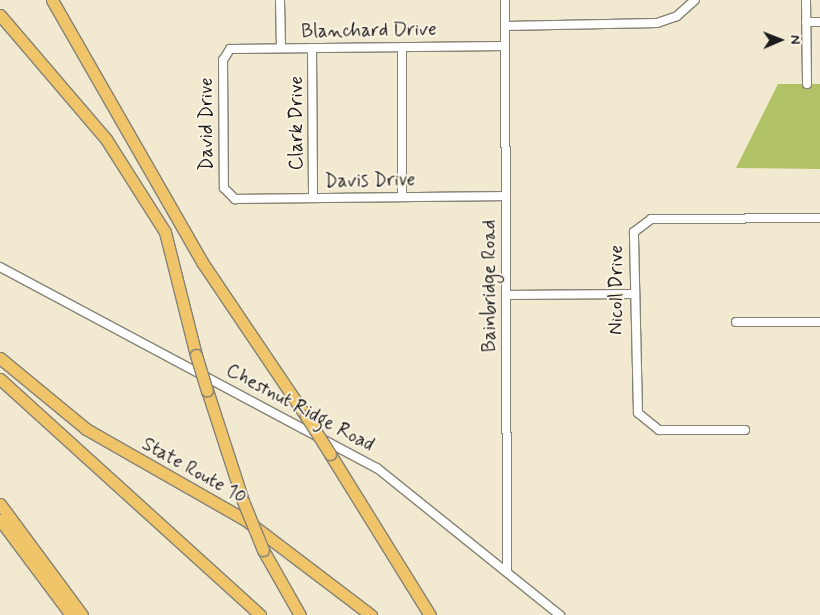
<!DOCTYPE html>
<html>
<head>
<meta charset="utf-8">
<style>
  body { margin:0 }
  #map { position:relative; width:820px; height:615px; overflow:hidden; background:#f1ead0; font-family:Mynerve,sans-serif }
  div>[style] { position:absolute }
  .green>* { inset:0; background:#b0c265 }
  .roads { filter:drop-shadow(1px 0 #868376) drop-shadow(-1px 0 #868376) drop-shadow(0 1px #868376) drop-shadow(0 -1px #868376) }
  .minor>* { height:8px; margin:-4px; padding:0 4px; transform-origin:4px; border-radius:4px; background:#fff }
  .highway>* { height:11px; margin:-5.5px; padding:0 5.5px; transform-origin:5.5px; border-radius:5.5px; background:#f0c469 }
  .bridges { filter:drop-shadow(1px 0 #868376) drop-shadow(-1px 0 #868376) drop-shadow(0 1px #868376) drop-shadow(0 -1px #868376) }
  .highway-bridge>* { height:11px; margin:-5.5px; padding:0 5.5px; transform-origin:5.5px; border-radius:5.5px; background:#f0c469 }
  span { translate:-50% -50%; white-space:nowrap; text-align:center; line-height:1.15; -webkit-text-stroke:4px #fcf5e5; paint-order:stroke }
  .street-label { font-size:19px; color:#1c1c1c }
  .north { position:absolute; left:755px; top:15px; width:50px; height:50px; -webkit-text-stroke:4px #fcf5e5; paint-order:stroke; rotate:89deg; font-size:14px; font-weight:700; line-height:20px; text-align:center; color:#1c1c1c }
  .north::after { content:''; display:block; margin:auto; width:18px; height:22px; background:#1c1c1c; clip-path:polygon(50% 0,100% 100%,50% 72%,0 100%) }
</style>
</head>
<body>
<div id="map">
  <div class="green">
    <div style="clip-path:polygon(778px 84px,820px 84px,820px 169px,736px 168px)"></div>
  </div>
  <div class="roads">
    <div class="minor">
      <div style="left:280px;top:0;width:48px;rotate:88.8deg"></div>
      <div style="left:505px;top:0;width:571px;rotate:89.8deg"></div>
      <div style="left:806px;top:0;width:84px;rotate:89.3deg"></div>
      <div style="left:806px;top:22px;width:14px"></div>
      <div style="left:505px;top:26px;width:152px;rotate:-1.1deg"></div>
      <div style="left:657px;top:23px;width:21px;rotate:-19deg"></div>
      <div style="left:677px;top:16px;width:24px;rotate:-42deg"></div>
      <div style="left:505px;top:46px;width:275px;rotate:179.4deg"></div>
      <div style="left:230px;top:49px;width:13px;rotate:122deg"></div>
      <div style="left:223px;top:60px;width:128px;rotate:89.6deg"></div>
      <div style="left:224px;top:188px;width:16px;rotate:45deg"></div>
      <div style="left:235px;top:199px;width:271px;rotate:-0.6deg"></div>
      <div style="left:402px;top:47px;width:150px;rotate:90deg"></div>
      <div style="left:312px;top:48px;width:150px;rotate:89.6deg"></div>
      <div style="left:0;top:267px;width:427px;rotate:28.1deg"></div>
      <div style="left:377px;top:468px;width:235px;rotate:38.8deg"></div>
      <div style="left:506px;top:295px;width:127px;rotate:-0.5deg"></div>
      <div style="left:736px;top:322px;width:84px"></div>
      <div style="left:745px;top:430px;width:86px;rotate:180deg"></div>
      <div style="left:659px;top:430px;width:27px;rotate:-141deg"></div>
      <div style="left:638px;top:413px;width:181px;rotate:-91.3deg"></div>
      <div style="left:634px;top:232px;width:21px;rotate:-37deg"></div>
      <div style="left:651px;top:219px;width:169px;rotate:-0.3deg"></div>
    </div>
    <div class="highway">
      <div style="left:52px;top:0;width:302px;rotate:60.2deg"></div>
      <div style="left:202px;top:262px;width:186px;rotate:56deg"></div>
      <div style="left:0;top:15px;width:163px;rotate:49.5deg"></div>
      <div style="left:106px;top:139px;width:110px;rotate:57.6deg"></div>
      <div style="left:165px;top:232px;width:127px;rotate:75.9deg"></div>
      <div style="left:0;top:358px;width:112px;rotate:39.5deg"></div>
      <div style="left:86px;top:429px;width:185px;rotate:29.7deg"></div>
      <div style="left:247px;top:521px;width:156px;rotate:37.2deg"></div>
      <div style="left:0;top:379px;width:351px;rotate:42.2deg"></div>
      <div style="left:207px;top:390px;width:117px;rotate:72deg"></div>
      <div style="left:330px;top:454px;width:190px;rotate:58.2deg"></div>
      <div style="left:0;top:504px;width:138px;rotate:53.5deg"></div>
      <div style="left:0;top:520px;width:119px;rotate:53.2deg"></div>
      <div style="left:263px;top:550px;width:75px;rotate:60.4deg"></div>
    </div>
  </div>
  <div class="bridges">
    <div class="highway-bridge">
      <div style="left:196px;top:355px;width:37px;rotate:73deg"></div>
      <div style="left:306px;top:416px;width:45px;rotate:57.7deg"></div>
      <div style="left:243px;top:501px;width:53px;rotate:67.8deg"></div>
    </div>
  </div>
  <div class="street-label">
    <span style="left:369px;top:31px;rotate:-1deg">Blanchard Drive</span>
    <span style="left:297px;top:123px;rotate:-90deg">Clark Drive</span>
    <span style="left:207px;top:124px;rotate:-90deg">David Drive</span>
    <span style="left:370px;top:181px;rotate:-1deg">Davis Drive</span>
    <span style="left:490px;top:286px;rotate:-90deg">Bainbridge Road</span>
    <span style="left:617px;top:290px;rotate:-90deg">Nicoll Drive</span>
    <span style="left:300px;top:408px;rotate:28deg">Chestnut Ridge Road</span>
    <span style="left:194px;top:471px;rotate:29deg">State Route 10</span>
  </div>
  <div class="north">N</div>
</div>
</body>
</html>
